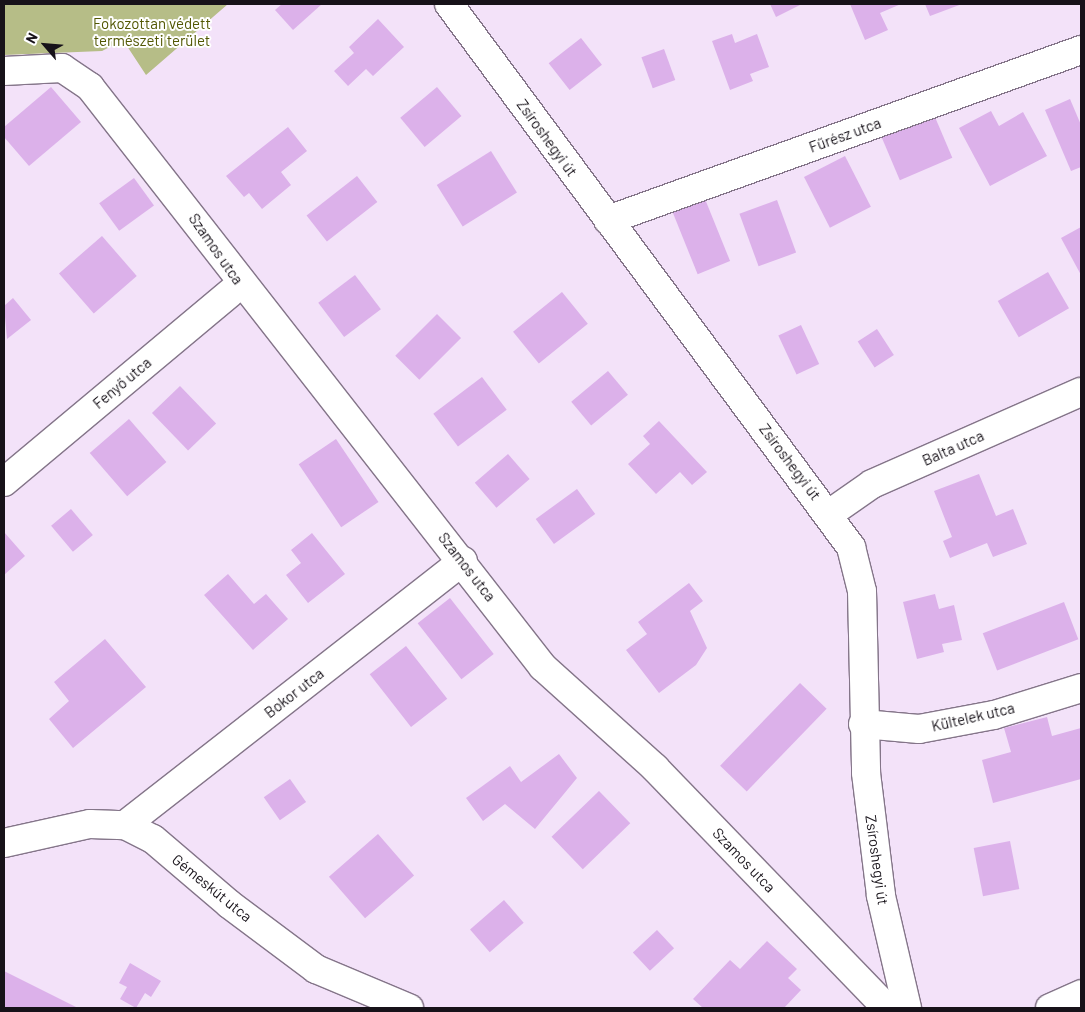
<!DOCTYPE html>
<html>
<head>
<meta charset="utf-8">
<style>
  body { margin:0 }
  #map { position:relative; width:1085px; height:1012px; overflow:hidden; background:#f3e2f9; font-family:Barlow,sans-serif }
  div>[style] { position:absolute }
  .green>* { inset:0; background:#b6bd87 }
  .building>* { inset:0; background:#dcb1ea; transform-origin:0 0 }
  .roads { filter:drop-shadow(1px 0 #847589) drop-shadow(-1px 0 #847589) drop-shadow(0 1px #847589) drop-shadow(0 -1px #847589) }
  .minor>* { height:28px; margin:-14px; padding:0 14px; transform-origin:14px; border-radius:14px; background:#fff }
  span { translate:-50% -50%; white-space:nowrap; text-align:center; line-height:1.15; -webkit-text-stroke:4px #fff; paint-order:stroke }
  .park-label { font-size:15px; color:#525703 }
  .street-label { font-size:15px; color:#171219 }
  .frame { position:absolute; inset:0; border:5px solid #171219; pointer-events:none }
  .north { position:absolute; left:20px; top:20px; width:50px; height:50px; -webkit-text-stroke:4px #fff; paint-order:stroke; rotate:297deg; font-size:14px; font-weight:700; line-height:20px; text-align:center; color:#171219 }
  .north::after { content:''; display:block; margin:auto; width:18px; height:22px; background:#171219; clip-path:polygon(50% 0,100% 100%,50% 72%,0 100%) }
</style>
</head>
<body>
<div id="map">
  <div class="green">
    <div style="clip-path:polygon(4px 4px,228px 4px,146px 75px,123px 40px,102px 51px,4px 55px)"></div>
  </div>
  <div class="building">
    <div style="clip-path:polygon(282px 4px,322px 4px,293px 30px,275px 10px)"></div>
    <div style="clip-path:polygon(770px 4px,802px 4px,776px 17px)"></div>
    <div style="clip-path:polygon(850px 4px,901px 4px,880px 13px,888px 30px,865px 40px)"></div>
    <div style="clip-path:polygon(925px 4px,962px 4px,930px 16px)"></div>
    <div style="clip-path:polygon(378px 19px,404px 47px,373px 76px,366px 69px,348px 86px,334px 71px,354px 53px,349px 47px)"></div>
    <div style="clip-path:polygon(732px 34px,735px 43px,757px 34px,769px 67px,750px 74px,753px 81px,730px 90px,712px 41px)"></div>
    <div style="left:581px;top:38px;width:34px;height:41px;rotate:52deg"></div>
    <div style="left:664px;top:49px;width:33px;height:24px;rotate:70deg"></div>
    <div style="clip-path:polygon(51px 87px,81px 122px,29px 166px,4px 137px,4px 127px)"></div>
    <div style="left:437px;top:87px;width:38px;height:48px;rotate:50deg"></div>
    <div style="clip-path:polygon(1070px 99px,1081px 125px,1081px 167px,1071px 171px,1045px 110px)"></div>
    <div style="left:932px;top:110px;width:52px;height:57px;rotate:67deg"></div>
    <div style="clip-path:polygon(991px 111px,999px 126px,1023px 112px,1047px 156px,990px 186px,959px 128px)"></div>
    <div style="clip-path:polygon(288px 127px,307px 151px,281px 172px,291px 185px,262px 209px,249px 193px,244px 197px,226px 176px)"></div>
    <div style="left:491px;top:151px;width:49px;height:64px;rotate:58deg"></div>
    <div style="left:845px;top:156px;width:57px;height:46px;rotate:63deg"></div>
    <div style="left:357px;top:176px;width:33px;height:64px;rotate:52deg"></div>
    <div style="left:134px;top:178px;width:34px;height:43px;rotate:54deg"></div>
    <div style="left:705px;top:199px;width:67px;height:35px;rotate:68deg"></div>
    <div style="left:777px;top:200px;width:56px;height:40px;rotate:70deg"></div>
    <div style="clip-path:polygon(1081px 227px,1081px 275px,1061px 238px)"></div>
    <div style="left:102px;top:236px;width:53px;height:57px;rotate:49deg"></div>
    <div style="left:1048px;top:272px;width:42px;height:58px;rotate:60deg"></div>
    <div style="left:355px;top:275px;width:43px;height:46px;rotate:53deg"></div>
    <div style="left:562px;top:292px;width:41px;height:63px;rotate:51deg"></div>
    <div style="clip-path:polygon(13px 298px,31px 320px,7px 339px,4px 306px)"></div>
    <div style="left:437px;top:314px;width:34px;height:59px;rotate:45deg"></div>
    <div style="left:801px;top:325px;width:43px;height:25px;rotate:65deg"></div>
    <div style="left:877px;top:329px;width:31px;height:23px;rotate:57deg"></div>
    <div style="left:608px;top:371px;width:31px;height:48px;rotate:50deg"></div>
    <div style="left:482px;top:377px;width:41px;height:61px;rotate:53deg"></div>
    <div style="left:180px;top:386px;width:52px;height:39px;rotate:46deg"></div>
    <div style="left:129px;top:419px;width:57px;height:52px;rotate:49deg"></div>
    <div style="clip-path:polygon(659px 421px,707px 472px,692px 485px,680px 472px,656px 494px,628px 464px,650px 444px,643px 436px)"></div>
    <div style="left:336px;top:439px;width:76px;height:45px;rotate:56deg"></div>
    <div style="left:508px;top:454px;width:33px;height:44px;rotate:49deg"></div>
    <div style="clip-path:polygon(979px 474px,996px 516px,1013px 509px,1027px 544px,993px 557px,987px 543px,950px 558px,943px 541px,952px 537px,934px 491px)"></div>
    <div style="left:577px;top:489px;width:31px;height:51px;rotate:54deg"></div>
    <div style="left:71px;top:509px;width:34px;height:26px;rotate:50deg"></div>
    <div style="clip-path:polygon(4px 532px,25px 556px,4px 575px)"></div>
    <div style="clip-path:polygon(312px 533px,345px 574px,308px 603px,286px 575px,301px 563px,291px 550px)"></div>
    <div style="clip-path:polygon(228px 574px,254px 604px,266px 594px,288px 619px,253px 650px,204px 595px)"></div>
    <div style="clip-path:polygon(689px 583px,703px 601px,690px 611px,707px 648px,696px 665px,659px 693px,626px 650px,647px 634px,638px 622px)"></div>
    <div style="clip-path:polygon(935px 594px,939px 609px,954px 605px,962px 640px,942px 644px,944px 652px,917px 659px,903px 602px)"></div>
    <div style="left:450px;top:598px;width:71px;height:41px;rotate:52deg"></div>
    <div style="left:1064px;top:602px;width:40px;height:87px;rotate:69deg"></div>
    <div style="clip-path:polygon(105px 639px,146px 687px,73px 748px,49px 719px,69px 701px,54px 682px)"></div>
    <div style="left:406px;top:646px;width:67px;height:46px;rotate:52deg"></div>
    <div style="left:800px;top:683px;width:37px;height:115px;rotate:44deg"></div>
    <div style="clip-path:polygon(1047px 717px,1052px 736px,1081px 728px,1081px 779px,993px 803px,982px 760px,1011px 752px,1004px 728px)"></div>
    <div style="clip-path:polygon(559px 754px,577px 778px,535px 829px,505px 804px,483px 821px,466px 798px,510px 766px,521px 782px)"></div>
    <div style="left:290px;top:779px;width:28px;height:32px;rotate:55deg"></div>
    <div style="left:599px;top:791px;width:45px;height:66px;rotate:46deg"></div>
    <div style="left:378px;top:834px;width:55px;height:65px;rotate:49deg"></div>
    <div style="left:1010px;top:841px;width:49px;height:37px;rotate:79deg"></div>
    <div style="left:504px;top:900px;width:30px;height:45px;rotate:49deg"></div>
    <div style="left:657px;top:930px;width:25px;height:33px;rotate:47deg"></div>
    <div style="clip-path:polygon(767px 941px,797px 969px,788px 978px,801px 990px,784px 1008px,703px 1008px,693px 999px,730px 960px,740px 969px)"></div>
    <div style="clip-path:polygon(130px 963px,161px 981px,151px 997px,145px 993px,136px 1008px,120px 999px,127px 987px,119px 983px)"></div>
    <div style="clip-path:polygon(4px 971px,78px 1008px,4px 1008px)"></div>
  </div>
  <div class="roads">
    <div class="minor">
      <div style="left:449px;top:4px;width:676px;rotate:53.49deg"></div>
      <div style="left:851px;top:547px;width:45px;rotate:76deg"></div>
      <div style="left:862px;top:591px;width:182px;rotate:88.7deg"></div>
      <div style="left:866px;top:773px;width:124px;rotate:83deg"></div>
      <div style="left:881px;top:896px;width:115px;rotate:76.9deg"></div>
      <div style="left:4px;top:71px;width:58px;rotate:-3deg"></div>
      <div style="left:62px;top:68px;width:34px;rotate:34deg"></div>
      <div style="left:90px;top:87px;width:736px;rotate:52.01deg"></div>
      <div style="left:543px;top:667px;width:151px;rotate:42deg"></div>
      <div style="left:655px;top:768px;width:334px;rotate:46deg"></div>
      <div style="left:608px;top:220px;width:503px;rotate:-19.77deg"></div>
      <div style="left:4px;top:482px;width:309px;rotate:-39.9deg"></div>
      <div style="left:829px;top:514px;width:52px;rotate:-34.9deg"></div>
      <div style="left:872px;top:484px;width:228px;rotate:-23.8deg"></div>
      <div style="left:863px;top:724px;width:56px;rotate:5.1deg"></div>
      <div style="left:919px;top:729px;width:76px;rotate:-10.6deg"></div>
      <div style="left:994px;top:715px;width:91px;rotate:-17.2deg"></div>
      <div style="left:125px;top:825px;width:429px;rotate:-38deg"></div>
      <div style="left:4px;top:843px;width:88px;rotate:-12.5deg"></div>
      <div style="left:90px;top:824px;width:35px;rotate:2deg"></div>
      <div style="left:125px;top:825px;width:31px;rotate:27deg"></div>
      <div style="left:153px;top:839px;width:100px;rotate:40.5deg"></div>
      <div style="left:229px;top:904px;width:109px;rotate:36.8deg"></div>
      <div style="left:316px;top:969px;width:101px;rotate:22.8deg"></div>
      <div style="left:1050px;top:1008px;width:34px;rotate:-24deg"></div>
    </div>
  </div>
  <div class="park-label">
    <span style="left:152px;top:32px">Fokozottan védett<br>természeti terület</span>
  </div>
  <div class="street-label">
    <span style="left:845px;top:135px;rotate:-20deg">Fűrész utca</span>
    <span style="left:547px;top:138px;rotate:54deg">Zsíroshegyi út</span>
    <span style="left:216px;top:249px;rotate:55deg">Szamos utca</span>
    <span style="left:122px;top:383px;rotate:-40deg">Fenyő utca</span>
    <span style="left:953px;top:448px;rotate:-24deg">Balta utca</span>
    <span style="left:790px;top:462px;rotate:53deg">Zsíroshegyi út</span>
    <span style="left:467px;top:567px;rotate:52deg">Szamos utca</span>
    <span style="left:294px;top:693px;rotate:-38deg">Bokor utca</span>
    <span style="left:973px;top:717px;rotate:-13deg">Kültelek utca</span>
    <span style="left:744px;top:860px;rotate:46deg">Szamos utca</span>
    <span style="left:877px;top:860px;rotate:82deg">Zsíroshegyi út</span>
    <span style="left:212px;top:888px;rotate:39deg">Gémeskút utca</span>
  </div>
  <div class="frame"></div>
  <div class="north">N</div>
</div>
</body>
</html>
